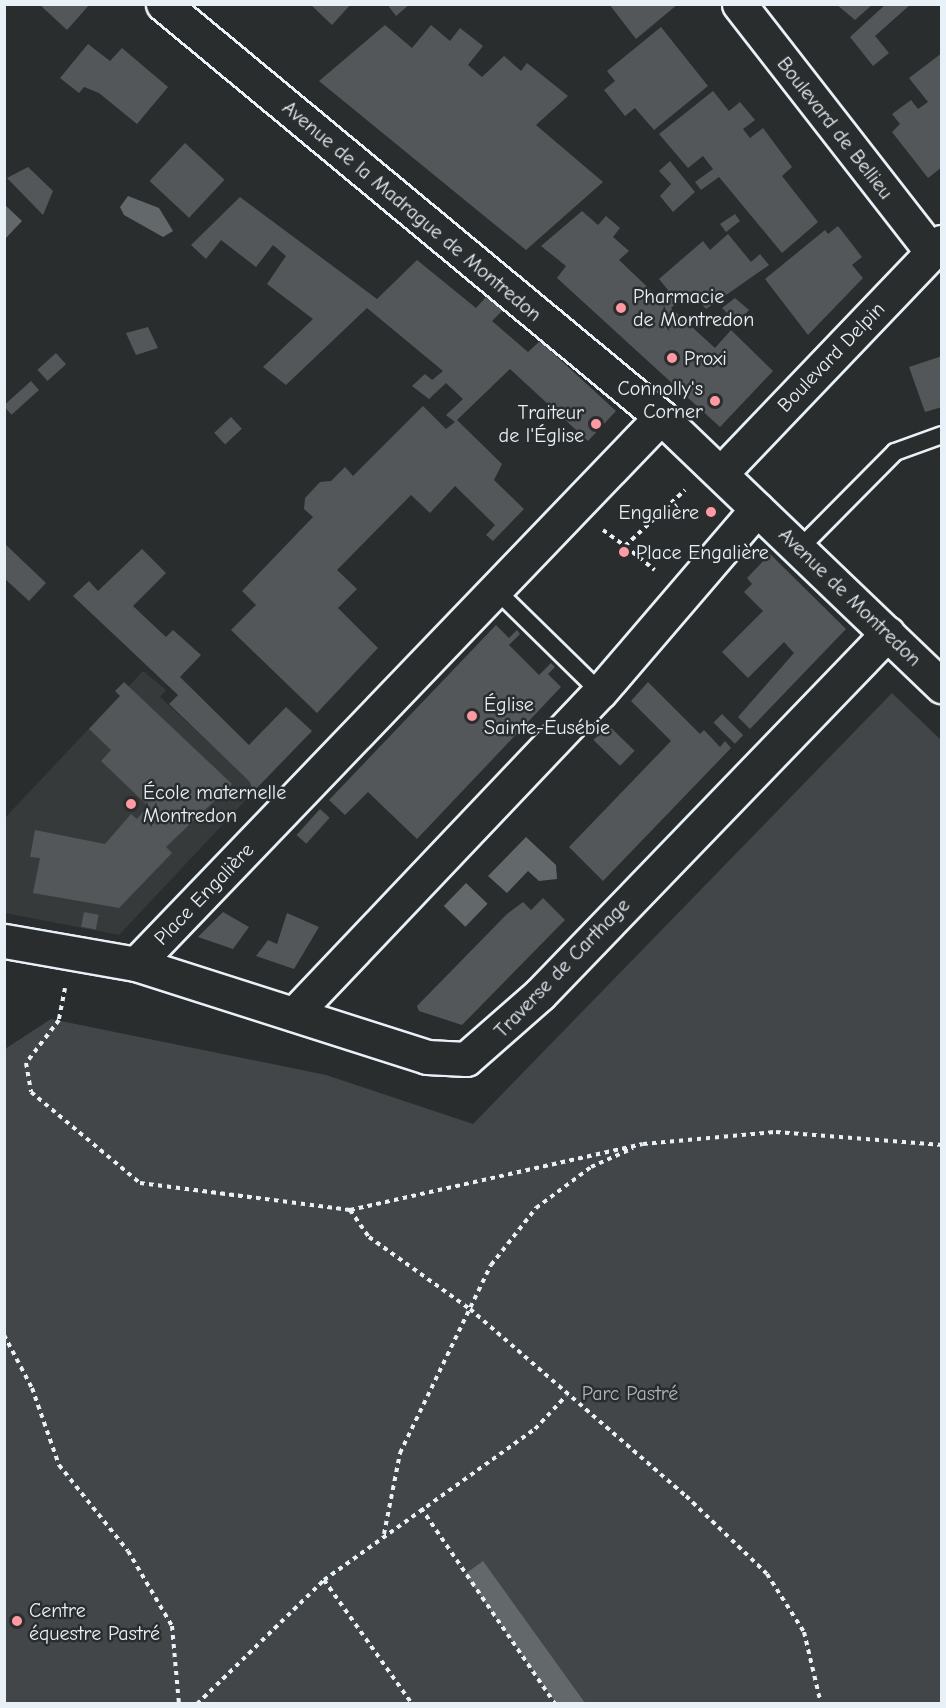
<!DOCTYPE html>
<html>
<head>
<meta charset="utf-8">
<style>
  body { margin:0 }
  #map { position:relative; width:946px; height:1708px; overflow:hidden; background:#2a2d2e; font-family:"Comic Neue",sans-serif }
  div>[style] { position:absolute }
  .built>* { inset:0; background:#363a3b }
  .green>* { inset:0; background:#424648 }
  .water>* { inset:0; background:#63686b; transform-origin:0 0 }
  .building>* { inset:0; background:#535759; transform-origin:0 0 }
  .path>* { height:4px; margin-top:-2px; transform-origin:0; background:repeating-linear-gradient(90deg,#e8f1f8 0 4.5px,transparent 0 9px) }
  .roads { filter:drop-shadow(2px 0 #e8f1f8) drop-shadow(-2px 0 #e8f1f8) drop-shadow(0 2px #e8f1f8) drop-shadow(0 -2px #e8f1f8) }
  .lane>* { height:16px; margin:-8px; padding:0 8px; transform-origin:8px; border-radius:8px; background:#2a2d2e }
  .street>* { height:33px; margin:-16.5px; padding:0 16.5px; transform-origin:16.5px; border-radius:16.5px; background:#2a2d2e }
  .secondary>* { height:33px; margin:-16.5px; padding:0 16.5px; transform-origin:16.5px; border-radius:16.5px; background:#2a2d2e }
  .dots>* { width:16px; height:16px; translate:-50% -50%; box-sizing:border-box; border:3px solid #2a2d2e; border-radius:50% }
  span { translate:-50% -50%; white-space:nowrap; text-align:center; line-height:1.15; -webkit-text-stroke:5px #2a2d2e; paint-order:stroke }
  .street-label { font-size:20px; color:#e8f1f8 }
  .poi-label { font-size:20px; color:#e8f1f8 }
  .left { translate:0 -50%; text-align:left }
  .right { translate:-100% -50%; text-align:right }
  .park-label { font-size:20px; color:#aeb5ba }
  .frame { position:absolute; inset:0; border:6px solid #e8f1f8; pointer-events:none }
</style>
</head>
<body>
<div id="map">
  <div class="built">
    <div style="clip-path:polygon(143px 671px,166px 690px,160px 697px,257px 788px,119px 935px,5px 913px,4px 819px)"></div>
  </div>
  <div class="green">
    <div style="clip-path:polygon(892px 693px,942px 741px,941px 1703px,5px 1704px,5px 1049px,51px 1019px,326px 1075px,473px 1124px)"></div>
  </div>
  <div class="water">
    <div style="clip-path:polygon(128px 196px,159px 208px,173px 231px,163px 237px,124px 215px,120px 207px)"></div>
    <div style="clip-path:polygon(5px 205px,22px 221px,5px 239px,4px 239px)"></div>
    <div style="clip-path:polygon(526px 837px,556px 865px,557px 879px,539px 881px,528px 871px,507px 893px,488px 876px)"></div>
    <div style="left:466px;top:883px;width:30px;height:32px;rotate:44deg"></div>
    <div style="clip-path:polygon(483px 1561px,585px 1703px,556px 1703px,465px 1574px)"></div>
  </div>
  <div class="building">
    <div style="clip-path:polygon(39px 4px,90px 4px,67px 30px)"></div>
    <div style="clip-path:polygon(310px 4px,351px 4px,332px 25px)"></div>
    <div style="clip-path:polygon(387px 4px,410px 4px,396px 16px)"></div>
    <div style="clip-path:polygon(609px 4px,678px 4px,636px 39px)"></div>
    <div style="clip-path:polygon(836px 4px,873px 4px,855px 20px)"></div>
    <div style="clip-path:polygon(886px 4px,911px 4px,875px 36px,889px 53px,873px 66px,850px 37px)"></div>
    <div style="clip-path:polygon(385px 25px,412px 48px,431px 25px,450px 41px,460px 28px,483px 46px,468px 65px,482px 77px,504px 56px,521px 71px,527px 63px,568px 96px,536px 125px,603px 182px,526px 250px,319px 81px)"></div>
    <div style="clip-path:polygon(661px 27px,708px 86px,654px 130px,635px 108px,625px 116px,604px 90px,615px 81px,607px 71px)"></div>
    <div style="clip-path:polygon(88px 44px,110px 61px,122px 48px,168px 87px,137px 124px,99px 93px,84px 87px,79px 93px,60px 78px)"></div>
    <div style="clip-path:polygon(942px 53px,942px 167px,928px 178px,892px 132px,900px 124px,892px 114px,911px 100px,918px 109px,928px 102px,909px 78px)"></div>
    <div style="clip-path:polygon(713px 91px,729px 111px,740px 102px,755px 120px,743px 129px,750px 138px,763px 128px,792px 167px,782px 176px,818px 222px,782px 253px,719px 177px,701px 190px,695px 182px,713px 169px,703px 156px,688px 168px,659px 134px)"></div>
    <div style="left:185px;top:143px;width:54px;height:52px;rotate:43deg"></div>
    <div style="clip-path:polygon(670px 161px,695px 192px,673px 212px,660px 196px,671px 184px,659px 171px)"></div>
    <div style="clip-path:polygon(28px 167px,53px 191px,43px 215px,7px 178px)"></div>
    <div style="clip-path:polygon(240px 197px,377px 299px,417px 260px,476px 308px,486px 297px,503px 310px,492px 321px,528px 352px,540px 341px,616px 411px,588px 441px,510px 369px,457px 420px,502px 464px,494px 480px,524px 509px,493px 541px,486px 535px,495px 525px,455px 486px,430px 513px,411px 495px,337px 570px,357px 589px,338px 608px,378px 648px,317px 713px,231px 630px,256px 605px,242px 591px,313px 517px,304px 509px,305px 498px,320px 482px,331px 481px,345px 467px,353px 476px,423px 406px,446px 429px,455px 422px,446px 415px,463px 399px,446px 383px,429px 399px,412px 386px,425px 374px,432px 380px,443px 371px,367px 308px,286px 385px,263px 367px,313px 319px,267px 284px,286px 256px,273px 245px,256px 267px,221px 240px,206px 259px,191px 245px)"></div>
    <div style="clip-path:polygon(582px 211px,598px 225px,606px 216px,620px 228px,613px 237px,629px 251px,619px 260px,659px 298px,668px 290px,659px 279px,703px 241px,710px 250px,728px 234px,751px 262px,760px 254px,769px 265px,706px 309px,690px 291px,671px 308px,715px 348px,731px 330px,773px 371px,720px 427px,557px 278px,566px 266px,541px 246px)"></div>
    <div style="clip-path:polygon(735px 214px,740px 221px,726px 232px,720px 224px)"></div>
    <div style="clip-path:polygon(838px 226px,862px 257px,852px 265px,863px 278px,808px 335px,765px 279px,825px 230px,828px 234px)"></div>
    <div style="clip-path:polygon(735px 298px,749px 310px,737px 323px,722px 308px)"></div>
    <div style="clip-path:polygon(148px 327px,158px 348px,136px 355px,126px 333px)"></div>
    <div style="left:56px;top:353px;width:15px;height:25px;rotate:48deg"></div>
    <div style="clip-path:polygon(942px 356px,942px 407px,925px 412px,909px 367px)"></div>
    <div style="left:31px;top:381px;width:12px;height:37px;rotate:48deg"></div>
    <div style="left:231px;top:417px;width:16px;height:23px;rotate:47deg"></div>
    <div style="clip-path:polygon(4px 543px,46px 583px,29px 601px,4px 578px)"></div>
    <div style="clip-path:polygon(142px 549px,166px 573px,133px 606px,166px 637px,173px 630px,201px 655px,180px 677px,249px 745px,286px 707px,312px 731px,253px 792px,250px 782px,169px 704px,178px 695px,73px 596px,89px 581px,98px 591px)"></div>
    <div style="clip-path:polygon(770px 554px,846px 629px,750px 729px,738px 717px,794px 653px,784px 642px,748px 678px,722px 652px,763px 611px,744px 592px,752px 584px,747px 578px)"></div>
    <div style="clip-path:polygon(496px 625px,509px 638px,517px 630px,520px 634px,509px 645px,539px 675px,551px 663px,555px 667px,548px 674px,561px 687px,417px 839px,368px 792px,345px 815px,329px 800px)"></div>
    <div style="clip-path:polygon(124px 682px,232px 784px,166px 847px,172px 853px,119px 908px,33px 893px,40px 858px,30px 857px,35px 830px,105px 844px,131px 814px,137px 819px,148px 806px,101px 761px,111px 750px,89px 729px,120px 696px,115px 691px)"></div>
    <div style="clip-path:polygon(648px 682px,700px 734px,704px 730px,720px 747px,725px 741px,731px 748px,603px 881px,569px 847px,671px 741px,631px 701px)"></div>
    <div style="left:722px;top:714px;width:30px;height:12px;rotate:45deg"></div>
    <div style="left:608px;top:725px;width:37px;height:21px;rotate:44deg"></div>
    <div style="left:320px;top:809px;width:13px;height:35px;rotate:42deg"></div>
    <div style="clip-path:polygon(543px 898px,565px 920px,462px 1025px,419px 1011px,417px 1006px,507px 914px,523px 902px,531px 910px)"></div>
    <div style="left:84px;top:912px;width:15px;height:15px;rotate:11deg"></div>
    <div style="clip-path:polygon(223px 912px,249px 927px,233px 949px,198px 937px)"></div>
    <div style="clip-path:polygon(287px 913px,319px 927px,294px 969px,256px 956px,268px 940px,277px 944px)"></div>
  </div>
  <div class="path">
    <div style="left:603px;top:530px;width:27px;rotate:36deg"></div>
    <div style="left:625px;top:546px;width:82px;rotate:-43deg"></div>
    <div style="left:625px;top:546px;width:38px;rotate:39deg"></div>
    <div style="left:65px;top:988px;width:33px;rotate:101deg"></div>
    <div style="left:59px;top:1020px;width:54px;rotate:127.5deg"></div>
    <div style="left:26px;top:1063px;width:29px;rotate:80deg"></div>
    <div style="left:31px;top:1092px;width:142px;rotate:39.9deg"></div>
    <div style="left:140px;top:1183px;width:212px;rotate:7.3deg"></div>
    <div style="left:350px;top:1210px;width:300px;rotate:-12.7deg"></div>
    <div style="left:643px;top:1144px;width:134px;rotate:-5.2deg"></div>
    <div style="left:776px;top:1132px;width:167px;rotate:4.5deg"></div>
    <div style="left:350px;top:1210px;width:33px;rotate:55deg"></div>
    <div style="left:369px;top:1237px;width:124px;rotate:35.5deg"></div>
    <div style="left:470px;top:1309px;width:286px;rotate:40.9deg"></div>
    <div style="left:686px;top:1496px;width:112px;rotate:43.9deg"></div>
    <div style="left:767px;top:1574px;width:69px;rotate:57.5deg"></div>
    <div style="left:804px;top:1632px;width:74px;rotate:76.7deg"></div>
    <div style="left:4px;top:1335px;width:60px;rotate:62.2deg"></div>
    <div style="left:32px;top:1388px;width:82px;rotate:70.7deg"></div>
    <div style="left:59px;top:1465px;width:110px;rotate:51.3deg"></div>
    <div style="left:128px;top:1551px;width:87px;rotate:59.6deg"></div>
    <div style="left:172px;top:1626px;width:78px;rotate:84.9deg"></div>
    <div style="left:421px;top:1508px;width:237px;rotate:55.6deg"></div>
    <div style="left:384px;top:1534px;width:83px;rotate:-78.8deg"></div>
    <div style="left:400px;top:1453px;width:209px;rotate:-64.2deg"></div>
    <div style="left:491px;top:1265px;width:73px;rotate:-51.7deg"></div>
    <div style="left:536px;top:1208px;width:69px;rotate:-36.7deg"></div>
    <div style="left:591px;top:1167px;width:46px;rotate:-24.3deg"></div>
    <div style="left:324px;top:1580px;width:152px;rotate:54.6deg"></div>
    <div style="left:197px;top:1704px;width:177px;rotate:-44.3deg"></div>
    <div style="left:324px;top:1580px;width:259px;rotate:-35.6deg"></div>
    <div style="left:535px;top:1429px;width:45px;rotate:-46.8deg"></div>
  </div>
  <div class="roads">
    <div class="lane">
      <div style="left:800px;top:548px;width:135px;rotate:-45.3deg"></div>
      <div style="left:895px;top:452px;width:50px;rotate:-19.9deg"></div>
      <div style="left:496px;top:590px;width:146px;rotate:44.4deg"></div>
    </div>
    <div class="street">
      <div style="left:739px;top:4px;width:314px;rotate:52.1deg"></div>
      <div style="left:721px;top:473px;width:320px;rotate:-46.3deg"></div>
      <div style="left:4px;top:941px;width:134px;rotate:9.9deg"></div>
      <div style="left:136px;top:964px;width:305px;rotate:17.7deg"></div>
      <div style="left:427px;top:1057px;width:39px;rotate:3deg"></div>
      <div style="left:466px;top:1059px;width:98px;rotate:-41.3deg"></div>
      <div style="left:540px;top:994px;width:501px;rotate:-46.05deg"></div>
      <div style="left:136px;top:964px;width:758px;rotate:-46.18deg"></div>
      <div style="left:294px;top:1014px;width:444px;rotate:-46.5deg"></div>
      <div style="left:600px;top:692px;width:241px;rotate:-49.4deg"></div>
    </div>
    <div class="secondary">
      <div style="left:163px;top:4px;width:647px;rotate:39.67deg"></div>
      <div style="left:661px;top:417px;width:389px;rotate:43.8deg"></div>
    </div>
  </div>
  <div class="dots">
    <div style="left:621px;top:308px;background:#ff9aa2"></div>
    <div style="left:672px;top:358px;background:#ff9aa2"></div>
    <div style="left:715px;top:401px;background:#ff9aa2"></div>
    <div style="left:596px;top:424px;background:#ff9aa2"></div>
    <div style="left:711px;top:512px;background:#ff9aa2"></div>
    <div style="left:624px;top:552px;background:#ff9aa2"></div>
    <div style="left:472px;top:716px;background:#ff9aa2"></div>
    <div style="left:131px;top:804px;background:#ff9aa2"></div>
    <div style="left:17px;top:1621px;background:#ff9aa2"></div>
  </div>
  <div class="street-label">
    <span style="left:835px;top:128px;rotate:52deg">Boulevard de Bellieu</span>
    <span style="left:412px;top:211px;rotate:40deg">Avenue de la Madrague de Montredon</span>
    <span style="left:831px;top:357px;rotate:-46deg">Boulevard Delpin</span>
    <span style="left:850px;top:597px;rotate:44deg">Avenue de Montredon</span>
    <span style="left:204px;top:894px;rotate:-46deg">Place Engalière</span>
    <span style="left:562px;top:968px;rotate:-46deg">Traverse de Carthage</span>
  </div>
  <div class="poi-label">
    <span class="left" style="left:633px;top:308px">Pharmacie<br>de Montredon</span>
    <span class="left" style="left:684px;top:358px">Proxi</span>
    <span class="right" style="left:703px;top:400px">Connolly's<br>Corner</span>
    <span class="right" style="left:584px;top:424px">Traiteur<br>de l'Église</span>
    <span class="right" style="left:699px;top:512px">Engalière</span>
    <span class="left" style="left:636px;top:552px">Place Engalière</span>
    <span class="left" style="left:484px;top:716px">Église<br>Sainte-Eusébie</span>
    <span class="left" style="left:143px;top:804px">École maternelle<br>Montredon</span>
    <span class="left" style="left:29px;top:1622px">Centre<br>équestre Pastré</span>
  </div>
  <div class="park-label">
    <span style="left:630px;top:1393px">Parc Pastré</span>
  </div>
  <div class="frame"></div>
</div>
</body>
</html>
